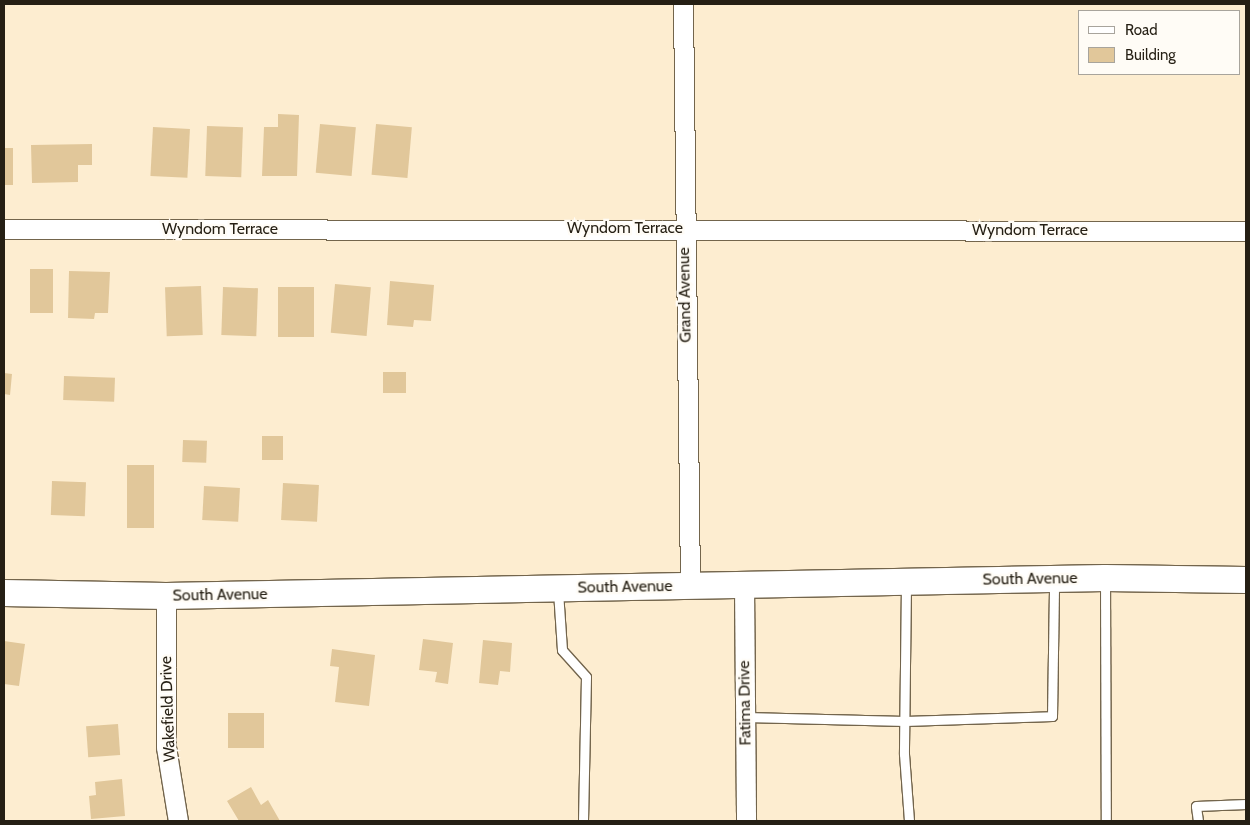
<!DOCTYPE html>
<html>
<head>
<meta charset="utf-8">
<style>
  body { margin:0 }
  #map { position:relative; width:1250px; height:825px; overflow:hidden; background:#fdedd0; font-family:Cabin,sans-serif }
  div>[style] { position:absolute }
  .building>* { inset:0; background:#e1c79a; transform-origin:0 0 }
  .roads { filter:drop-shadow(1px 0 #73654c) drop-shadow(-1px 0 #73654c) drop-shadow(0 1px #73654c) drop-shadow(0 -1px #73654c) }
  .lane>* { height:9px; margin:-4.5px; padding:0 4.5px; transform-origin:4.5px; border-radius:4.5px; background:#fff }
  .street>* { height:19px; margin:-9.5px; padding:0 9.5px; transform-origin:9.5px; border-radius:9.5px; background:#fff }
  .secondary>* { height:26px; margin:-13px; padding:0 13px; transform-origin:13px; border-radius:13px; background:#fff }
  span { translate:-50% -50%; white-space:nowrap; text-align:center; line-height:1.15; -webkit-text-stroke:4.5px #fffcf6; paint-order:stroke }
  .street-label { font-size:16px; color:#251f14 }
  .frame { position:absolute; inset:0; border:5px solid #251f14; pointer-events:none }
  .legend { position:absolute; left:1078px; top:10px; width:162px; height:65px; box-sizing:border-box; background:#fffcf6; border:1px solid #a8a49c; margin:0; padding:6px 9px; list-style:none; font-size:15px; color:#251f14 }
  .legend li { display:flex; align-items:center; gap:10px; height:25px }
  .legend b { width:25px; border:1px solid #a8a49c }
</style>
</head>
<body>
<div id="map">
  <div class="building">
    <div style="clip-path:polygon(278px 114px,299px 115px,297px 176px,262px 176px,264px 127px,278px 127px)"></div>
    <div style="left:320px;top:124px;width:36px;height:49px;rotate:5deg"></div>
    <div style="left:376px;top:124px;width:36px;height:51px;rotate:5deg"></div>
    <div style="left:207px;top:126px;width:36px;height:50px;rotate:2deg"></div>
    <div style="left:153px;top:127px;width:37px;height:49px;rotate:3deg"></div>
    <div style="clip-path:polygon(92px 144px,92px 165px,78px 165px,78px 182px,32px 183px,31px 145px)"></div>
    <div style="left:4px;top:148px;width:9px;height:37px"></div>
    <div style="left:30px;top:269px;width:23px;height:44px"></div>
    <div style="clip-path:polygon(69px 271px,110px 272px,108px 313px,95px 313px,94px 319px,68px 318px)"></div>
    <div style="clip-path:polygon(390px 281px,434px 285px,431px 321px,414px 320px,413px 327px,387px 325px)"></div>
    <div style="left:335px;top:284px;width:36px;height:49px;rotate:5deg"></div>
    <div style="left:201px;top:286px;width:49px;height:36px;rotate:88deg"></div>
    <div style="left:223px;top:287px;width:35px;height:48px;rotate:2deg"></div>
    <div style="left:278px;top:287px;width:36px;height:50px"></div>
    <div style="left:383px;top:372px;width:23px;height:21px"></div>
    <div style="clip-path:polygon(4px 373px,12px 374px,10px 395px,4px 394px)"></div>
    <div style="left:64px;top:376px;width:51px;height:24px;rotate:2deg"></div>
    <div style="left:262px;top:436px;width:21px;height:24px"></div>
    <div style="left:183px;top:440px;width:24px;height:22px;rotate:2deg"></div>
    <div style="left:127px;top:465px;width:27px;height:63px"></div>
    <div style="left:52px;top:481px;width:34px;height:34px;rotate:2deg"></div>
    <div style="left:283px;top:483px;width:36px;height:37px;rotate:3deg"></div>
    <div style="left:204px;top:486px;width:36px;height:34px;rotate:3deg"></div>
    <div style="clip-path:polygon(423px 639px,453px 643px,448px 684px,435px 682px,437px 672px,419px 670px)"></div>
    <div style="clip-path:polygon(483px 640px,512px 643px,510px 672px,500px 671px,498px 685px,479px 683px)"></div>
    <div style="clip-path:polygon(4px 641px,25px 644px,19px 686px,4px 684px)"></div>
    <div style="clip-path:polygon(332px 649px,375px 655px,369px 706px,335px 702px,339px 667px,330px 666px)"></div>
    <div style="left:228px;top:713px;width:36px;height:35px"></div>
    <div style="left:118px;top:724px;width:31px;height:32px;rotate:86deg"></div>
    <div style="clip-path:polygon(122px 779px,125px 816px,91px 819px,89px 796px,96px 795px,95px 782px)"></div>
    <div style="clip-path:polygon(251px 787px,261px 805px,268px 800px,280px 821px,239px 821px,227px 801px)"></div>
  </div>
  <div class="roads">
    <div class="lane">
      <div style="left:1105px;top:581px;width:240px;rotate:89.8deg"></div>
      <div style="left:906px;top:584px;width:170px;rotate:90.7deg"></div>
      <div style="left:904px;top:754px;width:67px;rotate:85.7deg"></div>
      <div style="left:558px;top:591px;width:59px;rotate:86.1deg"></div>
      <div style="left:562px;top:650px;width:36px;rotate:48deg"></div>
      <div style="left:586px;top:677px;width:144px;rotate:91.2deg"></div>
      <div style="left:745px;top:717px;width:160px;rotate:1.4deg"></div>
      <div style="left:905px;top:721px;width:147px;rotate:-1.9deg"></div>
      <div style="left:1052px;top:716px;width:134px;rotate:-89.1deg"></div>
      <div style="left:1198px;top:821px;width:15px;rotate:-98deg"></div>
      <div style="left:1196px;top:806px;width:50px;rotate:-2.3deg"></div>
    </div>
    <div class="street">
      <div style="left:683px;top:4px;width:582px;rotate:89.31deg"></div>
      <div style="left:4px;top:229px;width:1242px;rotate:0.09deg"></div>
      <div style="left:744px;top:585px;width:236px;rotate:89.5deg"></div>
      <div style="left:166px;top:596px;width:151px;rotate:90deg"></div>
      <div style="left:166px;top:747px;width:75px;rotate:80.8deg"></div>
    </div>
    <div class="secondary">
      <div style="left:4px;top:593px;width:162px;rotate:1.1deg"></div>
      <div style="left:166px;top:596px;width:939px;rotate:-1.1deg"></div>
      <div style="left:1105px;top:578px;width:141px;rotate:0.8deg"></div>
    </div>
  </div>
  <div class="street-label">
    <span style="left:625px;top:228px">Wyndom Terrace</span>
    <span style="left:220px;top:229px">Wyndom Terrace</span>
    <span style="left:1030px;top:230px">Wyndom Terrace</span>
    <span style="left:685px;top:295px;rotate:-91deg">Grand Avenue</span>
    <span style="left:1030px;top:579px;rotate:-1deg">South Avenue</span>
    <span style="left:625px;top:587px;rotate:-1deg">South Avenue</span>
    <span style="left:220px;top:595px;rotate:-1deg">South Avenue</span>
    <span style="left:745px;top:703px;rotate:-91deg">Fatima Drive</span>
    <span style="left:168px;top:709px;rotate:-92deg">Wakefield Drive</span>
  </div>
  <div class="frame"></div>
  <ul class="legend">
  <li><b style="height:6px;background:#fff"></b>Road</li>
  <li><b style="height:14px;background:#e1c79a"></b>Building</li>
  </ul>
</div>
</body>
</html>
